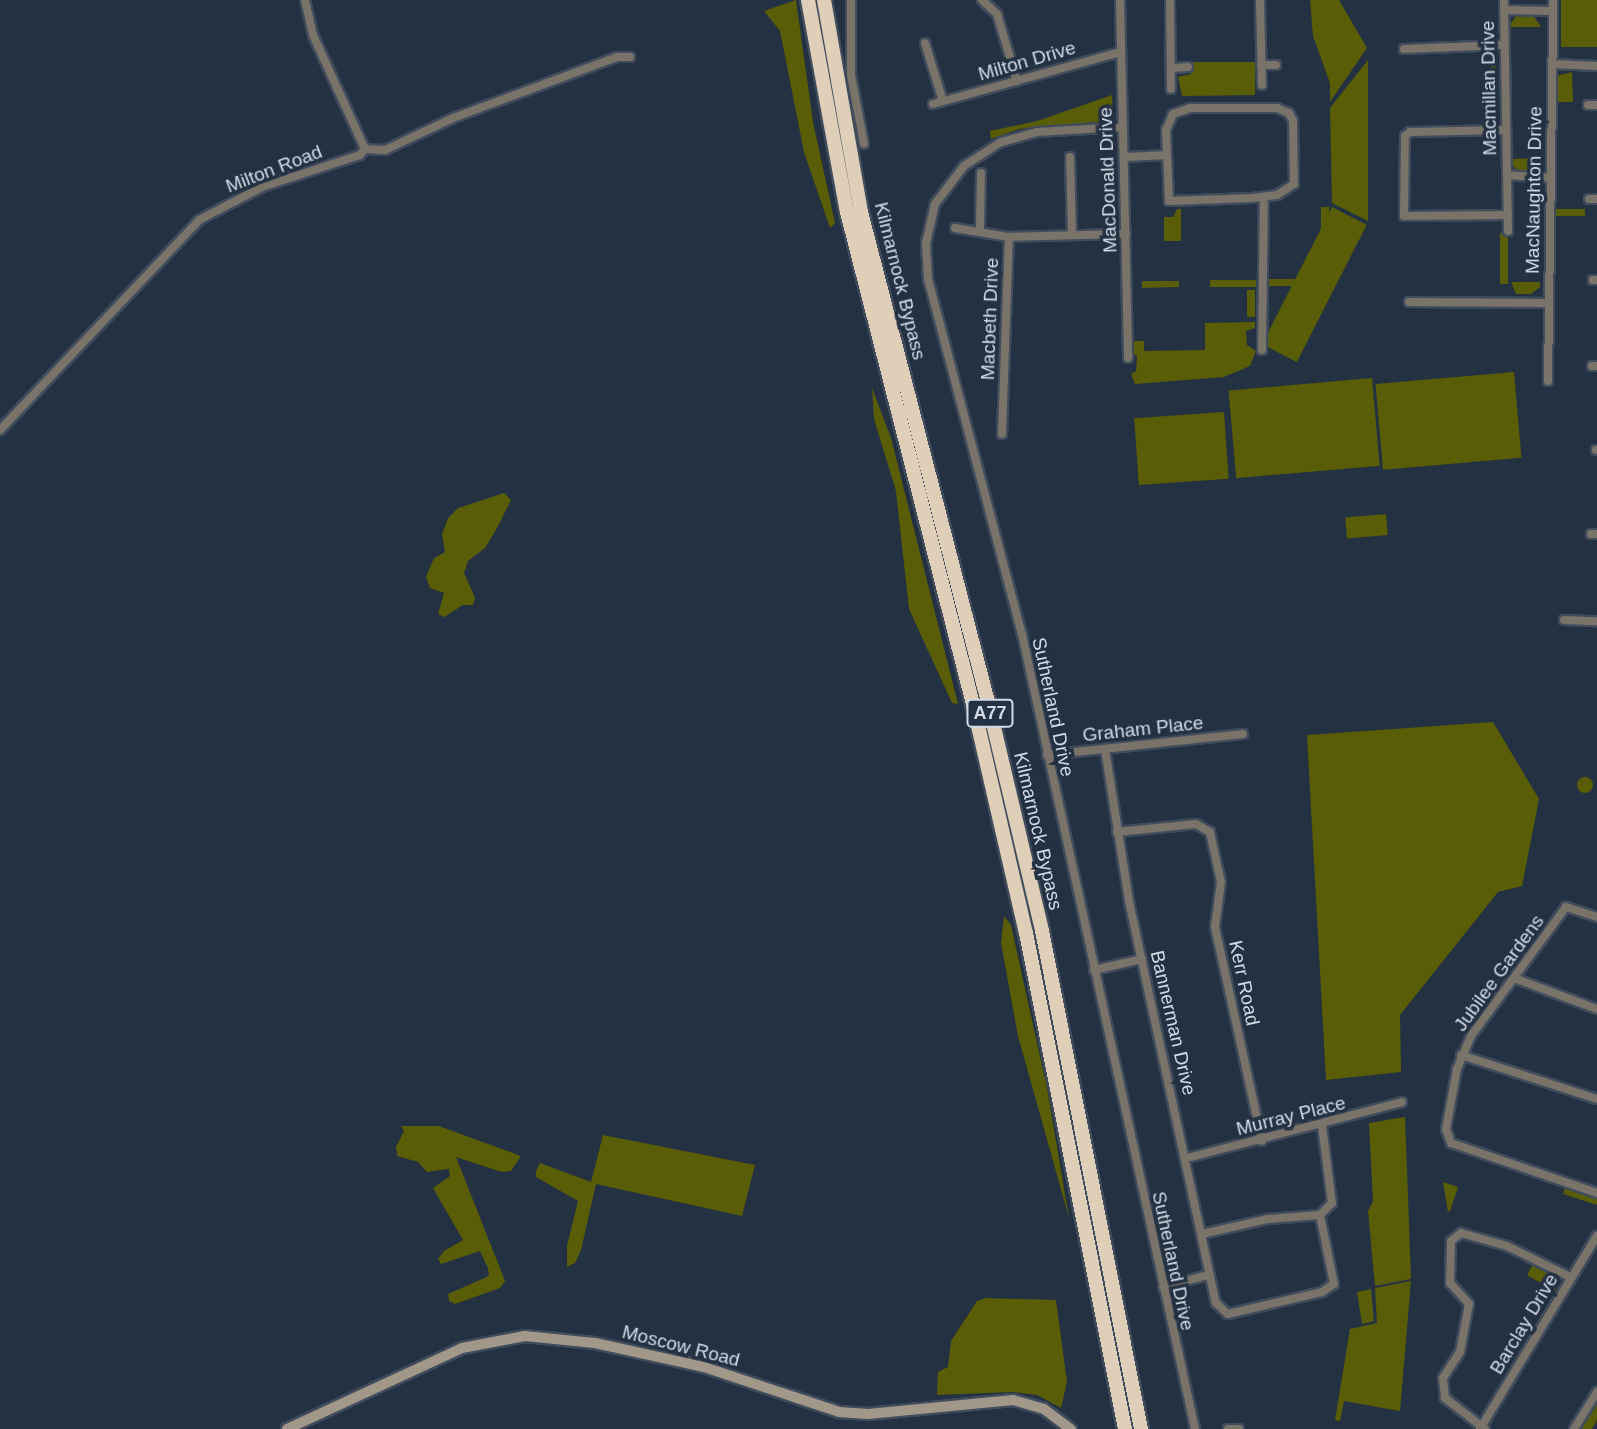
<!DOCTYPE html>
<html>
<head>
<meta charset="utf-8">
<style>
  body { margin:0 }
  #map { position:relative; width:1597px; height:1429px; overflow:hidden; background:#243142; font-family:Arial,sans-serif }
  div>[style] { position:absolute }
  .green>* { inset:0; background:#595d05; transform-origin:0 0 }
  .round { border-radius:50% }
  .roads { filter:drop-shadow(2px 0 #404c5c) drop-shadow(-2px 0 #404c5c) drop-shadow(0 2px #404c5c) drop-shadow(0 -2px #404c5c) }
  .street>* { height:8px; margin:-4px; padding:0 4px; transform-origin:4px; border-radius:4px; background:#79736a }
  .secondary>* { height:10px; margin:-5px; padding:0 5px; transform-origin:5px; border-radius:5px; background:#a29889 }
  .highway>* { height:14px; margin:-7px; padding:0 7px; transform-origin:7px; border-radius:7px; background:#dfcfb8 }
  span { translate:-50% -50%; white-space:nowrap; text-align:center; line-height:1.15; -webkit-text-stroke:7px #243142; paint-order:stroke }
  .shield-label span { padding:2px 5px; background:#243142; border:2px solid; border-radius:5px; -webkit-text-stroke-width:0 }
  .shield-label { font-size:18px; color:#d2dbe6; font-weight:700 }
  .street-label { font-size:19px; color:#d2dbe6 }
</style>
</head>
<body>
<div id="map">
  <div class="green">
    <div style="clip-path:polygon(796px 0,813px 122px,835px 223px,830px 228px,804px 152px,780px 31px,764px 11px)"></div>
    <div style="clip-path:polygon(1310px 0,1339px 0,1367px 48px,1330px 102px,1330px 83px,1313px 36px)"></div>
    <div style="left:1561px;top:0;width:36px;height:47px"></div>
    <div style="clip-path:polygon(1517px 15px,1533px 15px,1541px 27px,1508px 27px)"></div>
    <div style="clip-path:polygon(1491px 54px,1496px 62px,1496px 117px,1490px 126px)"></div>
    <div style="clip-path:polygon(1368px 60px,1368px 221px,1332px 203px,1330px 108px)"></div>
    <div style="clip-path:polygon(1191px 62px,1255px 62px,1255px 95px,1182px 96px,1178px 77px,1191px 74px)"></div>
    <div style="clip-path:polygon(1572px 72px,1573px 102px,1553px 102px,1556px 76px)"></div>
    <div style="clip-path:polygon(1112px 95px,1113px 116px,1107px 121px,1019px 129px,991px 139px,990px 131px,1037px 121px)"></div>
    <div style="clip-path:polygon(1540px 158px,1530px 171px,1518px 171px,1510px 163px,1510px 159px)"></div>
    <div style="left:1321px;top:207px;width:8px;height:33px"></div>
    <div style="left:1332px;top:207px;width:39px;height:154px;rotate:27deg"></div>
    <div style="clip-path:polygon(1177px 209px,1181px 209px,1181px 241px,1164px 241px,1164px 217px,1173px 217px)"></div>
    <div style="left:1554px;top:209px;width:31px;height:7px"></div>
    <div style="left:1500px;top:233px;width:8px;height:51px"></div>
    <div style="left:1321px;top:242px;width:8px;height:34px"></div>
    <div style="left:1329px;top:279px;width:7px;height:60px;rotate:90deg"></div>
    <div style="left:1210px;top:280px;width:46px;height:7px"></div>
    <div style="clip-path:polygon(1142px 281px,1179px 281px,1179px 287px,1142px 288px)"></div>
    <div style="clip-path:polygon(1511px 282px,1540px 282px,1540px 287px,1531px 294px,1516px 294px)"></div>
    <div style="left:1247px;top:290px;width:8px;height:27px"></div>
    <div style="clip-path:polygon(1255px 322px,1255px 328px,1246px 331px,1247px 345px,1256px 351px,1250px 366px,1224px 377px,1135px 384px,1131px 374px,1136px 371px,1137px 356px,1131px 353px,1130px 344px,1135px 341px,1144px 341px,1144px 351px,1205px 350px,1205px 323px)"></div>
    <div style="left:1514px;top:372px;width:86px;height:139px;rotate:85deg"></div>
    <div style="left:1372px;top:378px;width:88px;height:144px;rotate:85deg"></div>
    <div style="clip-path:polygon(872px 388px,891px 438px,958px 704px,952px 703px,909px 609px,896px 491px,874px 419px)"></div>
    <div style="left:1224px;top:412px;width:67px;height:90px;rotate:86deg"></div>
    <div style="clip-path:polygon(504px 493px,511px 500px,497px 528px,485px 548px,468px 561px,464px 573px,475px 598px,473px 605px,463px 605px,444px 617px,438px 614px,444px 593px,430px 588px,426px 577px,434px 558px,445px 552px,442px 534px,448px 518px,458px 508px)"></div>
    <div style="left:1386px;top:514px;width:21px;height:41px;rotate:85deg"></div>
    <div style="clip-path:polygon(1493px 722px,1539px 799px,1522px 886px,1498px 892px,1400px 1015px,1401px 1072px,1326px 1080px,1307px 735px)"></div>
    <div class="round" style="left:1577px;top:777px;width:16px;height:16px"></div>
    <div style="clip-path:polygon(1004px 916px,1011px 925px,1047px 1088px,1069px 1218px,1018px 1036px,1001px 943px)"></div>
    <div style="clip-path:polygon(1405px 1117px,1411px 1279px,1375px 1286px,1368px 1211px,1373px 1201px,1369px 1123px)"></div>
    <div style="clip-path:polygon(401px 1126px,439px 1126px,521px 1156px,511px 1171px,502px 1172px,456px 1157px,505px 1281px,500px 1288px,455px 1304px,449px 1301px,448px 1294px,489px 1276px,488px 1268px,480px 1251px,441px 1264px,438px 1259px,444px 1251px,463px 1240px,433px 1188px,450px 1176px,449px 1169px,427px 1172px,418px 1162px,397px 1156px,396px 1147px,404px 1131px)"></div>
    <div style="clip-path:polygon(603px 1135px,755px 1165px,742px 1216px,596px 1184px,581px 1250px,575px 1263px,567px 1267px,567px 1246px,578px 1201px,536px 1177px,536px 1171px,540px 1163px,591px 1182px)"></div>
    <div style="clip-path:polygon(1443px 1182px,1458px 1187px,1450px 1211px,1448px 1212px)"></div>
    <div style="clip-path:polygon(1566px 1186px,1597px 1197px,1597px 1205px,1563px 1194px)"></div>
    <div style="clip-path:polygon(1532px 1266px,1557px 1277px,1555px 1291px,1527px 1275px)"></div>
    <div style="clip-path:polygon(1411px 1281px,1400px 1411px,1344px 1401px,1340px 1421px,1335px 1420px,1350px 1329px,1377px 1323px,1375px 1288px)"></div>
    <div style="clip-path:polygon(1371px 1289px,1374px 1321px,1362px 1324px,1357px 1292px)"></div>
    <div style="clip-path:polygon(986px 1298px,1056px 1300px,1067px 1382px,1061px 1408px,1037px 1395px,1013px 1392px,937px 1395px,938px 1372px,948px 1367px,951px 1341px,977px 1301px)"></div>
    <div style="clip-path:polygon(1597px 1400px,1597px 1420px,1592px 1429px,1580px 1429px)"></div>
  </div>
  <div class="roads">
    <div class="street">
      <div style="left:305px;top:0;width:36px;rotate:77deg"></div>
      <div style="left:313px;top:35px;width:125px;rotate:65.5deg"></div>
      <div style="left:851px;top:0;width:75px;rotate:90deg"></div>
      <div style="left:851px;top:75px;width:70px;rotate:79.3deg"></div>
      <div style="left:982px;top:0;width:21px;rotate:43deg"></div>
      <div style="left:997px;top:14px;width:70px;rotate:73.4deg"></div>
      <div style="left:1120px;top:0;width:358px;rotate:88.7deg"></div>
      <div style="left:1170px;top:0;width:89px;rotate:89.4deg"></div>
      <div style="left:1260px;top:0;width:85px;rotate:88.7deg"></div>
      <div style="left:1504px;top:0;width:175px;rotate:89deg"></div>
      <div style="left:1504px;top:10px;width:49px;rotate:1.2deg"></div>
      <div style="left:925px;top:43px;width:61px;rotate:72.8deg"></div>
      <div style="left:1404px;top:49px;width:100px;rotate:-2.3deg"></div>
      <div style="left:1552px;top:64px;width:45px;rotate:2.5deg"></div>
      <div style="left:1261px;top:65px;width:15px"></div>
      <div style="left:1171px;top:68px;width:17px;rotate:-3deg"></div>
      <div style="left:933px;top:104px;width:195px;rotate:-15.5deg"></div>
      <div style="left:1588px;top:105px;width:9px"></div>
      <div style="left:1190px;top:108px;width:87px"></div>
      <div style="left:1277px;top:108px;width:13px;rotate:23deg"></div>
      <div style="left:1289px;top:113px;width:9px;rotate:63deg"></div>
      <div style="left:1293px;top:121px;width:63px;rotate:89.1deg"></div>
      <div style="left:1294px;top:184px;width:20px;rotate:147deg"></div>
      <div style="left:1277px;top:195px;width:25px;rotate:173deg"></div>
      <div style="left:1252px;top:198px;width:83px;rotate:177.9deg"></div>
      <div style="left:1169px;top:201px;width:71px;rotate:-92.4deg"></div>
      <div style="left:1166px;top:130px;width:17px;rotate:-66deg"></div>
      <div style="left:1173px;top:114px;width:18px;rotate:-19deg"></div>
      <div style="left:1123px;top:127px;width:86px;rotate:176.7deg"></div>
      <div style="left:1037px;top:132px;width:37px;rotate:164deg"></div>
      <div style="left:1001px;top:142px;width:44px;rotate:147deg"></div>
      <div style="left:964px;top:166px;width:48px;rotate:127.3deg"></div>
      <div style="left:935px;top:204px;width:39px;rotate:103deg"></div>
      <div style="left:926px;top:242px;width:37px;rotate:87deg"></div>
      <div style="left:928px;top:279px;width:367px;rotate:75.2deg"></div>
      <div style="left:1022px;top:634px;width:814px;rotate:77.72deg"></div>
      <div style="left:1506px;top:130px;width:96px;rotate:178.8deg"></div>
      <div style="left:1410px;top:132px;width:6px;rotate:141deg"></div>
      <div style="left:1405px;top:136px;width:80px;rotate:90.7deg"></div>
      <div style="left:1404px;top:216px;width:104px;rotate:-0.6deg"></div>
      <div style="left:365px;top:149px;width:20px;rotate:3deg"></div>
      <div style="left:385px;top:150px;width:75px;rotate:-25.2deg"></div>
      <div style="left:453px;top:118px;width:175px;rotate:-20.4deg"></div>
      <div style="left:617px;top:57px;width:13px"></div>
      <div style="left:1070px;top:157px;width:77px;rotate:88.5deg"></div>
      <div style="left:1126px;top:157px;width:41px;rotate:-2.8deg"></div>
      <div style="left:1589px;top:199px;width:8px"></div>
      <div style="left:955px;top:228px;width:55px;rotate:9.5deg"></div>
      <div style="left:980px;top:230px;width:57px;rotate:-89deg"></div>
      <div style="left:1508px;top:231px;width:56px;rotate:-91deg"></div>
      <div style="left:1507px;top:175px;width:43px;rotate:4deg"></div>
      <div style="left:1593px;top:280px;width:4px"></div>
      <div style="left:1409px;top:302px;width:138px;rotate:0.4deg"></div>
      <div style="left:1262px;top:350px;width:153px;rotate:-89.3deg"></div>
      <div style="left:1592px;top:366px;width:5px"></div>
      <div style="left:1548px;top:381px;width:381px;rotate:-89.2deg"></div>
      <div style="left:0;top:430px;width:289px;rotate:-46.5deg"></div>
      <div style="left:199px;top:220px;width:71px;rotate:-27.6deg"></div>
      <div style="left:262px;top:187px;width:103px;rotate:-18.1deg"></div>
      <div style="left:360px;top:155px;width:8px;rotate:-50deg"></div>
      <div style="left:1002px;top:434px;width:197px;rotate:-88deg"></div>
      <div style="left:1009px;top:237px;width:117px;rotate:-1.5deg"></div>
      <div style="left:1596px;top:450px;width:1px"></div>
      <div style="left:1591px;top:534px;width:6px"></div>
      <div style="left:1564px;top:620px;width:33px;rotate:2deg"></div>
      <div style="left:1105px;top:749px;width:159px;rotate:81deg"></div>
      <div style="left:1130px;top:906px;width:406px;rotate:77.8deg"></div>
      <div style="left:1216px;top:1303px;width:16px;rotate:43deg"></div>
      <div style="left:1228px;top:1314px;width:97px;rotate:-13.2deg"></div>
      <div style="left:1322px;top:1292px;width:14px;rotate:-34deg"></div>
      <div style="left:1334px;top:1284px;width:70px;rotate:-101.5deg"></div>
      <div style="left:1047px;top:755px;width:197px;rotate:-6.1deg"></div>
      <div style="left:1117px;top:832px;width:79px;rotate:-5.8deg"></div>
      <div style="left:1196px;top:824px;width:16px;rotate:30deg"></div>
      <div style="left:1210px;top:832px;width:51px;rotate:77.6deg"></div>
      <div style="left:1221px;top:882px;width:45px;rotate:97.6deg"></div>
      <div style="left:1215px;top:927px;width:219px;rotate:77.6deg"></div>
      <div style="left:1597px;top:917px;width:33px;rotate:-162deg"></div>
      <div style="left:1566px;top:907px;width:160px;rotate:126.4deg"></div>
      <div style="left:1471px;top:1036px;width:36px;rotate:113deg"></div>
      <div style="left:1457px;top:1069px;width:61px;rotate:100.4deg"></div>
      <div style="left:1446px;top:1129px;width:15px;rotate:70deg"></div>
      <div style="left:1451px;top:1143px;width:154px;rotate:18.9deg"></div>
      <div style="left:1094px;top:970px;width:49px;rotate:-12.9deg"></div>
      <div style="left:1514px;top:978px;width:89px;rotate:20.5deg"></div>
      <div style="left:1461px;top:1055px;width:143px;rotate:17.9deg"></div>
      <div style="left:1187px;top:1158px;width:222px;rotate:-14.6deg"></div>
      <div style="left:1202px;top:1234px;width:68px;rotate:-12.8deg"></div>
      <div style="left:1268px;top:1219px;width:52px;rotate:-4.4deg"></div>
      <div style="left:1320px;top:1215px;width:17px;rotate:-45deg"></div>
      <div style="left:1332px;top:1203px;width:78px;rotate:-97.4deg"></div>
      <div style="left:1163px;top:1287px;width:47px;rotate:-14.9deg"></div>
      <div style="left:1228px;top:1429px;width:11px"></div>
      <div style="left:1480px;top:1429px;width:226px;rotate:-58.8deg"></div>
      <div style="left:1485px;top:1429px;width:51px;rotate:-142.2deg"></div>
      <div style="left:1445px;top:1398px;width:20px;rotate:-96deg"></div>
      <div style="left:1443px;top:1378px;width:31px;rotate:-57deg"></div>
      <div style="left:1460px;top:1352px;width:49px;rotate:-79.4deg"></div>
      <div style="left:1469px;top:1304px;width:28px;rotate:-132deg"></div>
      <div style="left:1450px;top:1283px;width:42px;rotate:-88.6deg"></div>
      <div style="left:1451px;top:1241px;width:13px;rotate:-39deg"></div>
      <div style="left:1461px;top:1233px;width:48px;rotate:15.8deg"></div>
      <div style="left:1507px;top:1246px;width:70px;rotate:26.2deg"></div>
      <div style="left:1574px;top:1429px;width:44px;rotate:-58.1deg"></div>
    </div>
    <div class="secondary">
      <div style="left:287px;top:1429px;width:193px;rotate:-24.8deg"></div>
      <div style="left:462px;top:1348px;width:64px;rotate:-10.8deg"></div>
      <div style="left:525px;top:1336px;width:70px;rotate:5.7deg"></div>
      <div style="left:595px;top:1343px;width:112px;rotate:12.4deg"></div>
      <div style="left:704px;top:1367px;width:142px;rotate:18.4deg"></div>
      <div style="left:839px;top:1412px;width:29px;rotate:4deg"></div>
      <div style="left:868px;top:1414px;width:146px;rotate:-5.5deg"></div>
      <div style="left:1013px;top:1400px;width:32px;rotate:16deg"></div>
      <div style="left:1044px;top:1409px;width:34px;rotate:37deg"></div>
    </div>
    <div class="highway">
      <div style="left:808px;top:0;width:216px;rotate:79.6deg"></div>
      <div style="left:847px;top:212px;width:508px;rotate:75.64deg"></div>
      <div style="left:973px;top:704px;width:235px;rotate:77deg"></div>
      <div style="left:1026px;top:933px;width:506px;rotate:78.71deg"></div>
      <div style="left:824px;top:0;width:215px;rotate:80.1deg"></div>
      <div style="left:861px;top:212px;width:506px;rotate:75.47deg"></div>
      <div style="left:988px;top:702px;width:235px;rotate:76.7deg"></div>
      <div style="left:1042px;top:931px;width:508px;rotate:78.76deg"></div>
    </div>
  </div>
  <div class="shield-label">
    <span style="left:990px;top:713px">A77</span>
  </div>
  <div class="street-label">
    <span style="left:1027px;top:61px;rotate:-16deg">Milton Drive</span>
    <span style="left:1489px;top:88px;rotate:-91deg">Macmillan Drive</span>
    <span style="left:274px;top:169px;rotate:-21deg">Milton Road</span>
    <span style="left:1108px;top:180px;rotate:-92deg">MacDonald Drive</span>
    <span style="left:1534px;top:190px;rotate:-89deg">MacNaughton Drive</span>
    <span style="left:900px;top:281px;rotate:76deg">Kilmarnock Bypass</span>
    <span style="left:990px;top:319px;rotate:-88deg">Macbeth Drive</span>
    <span style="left:1053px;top:707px;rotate:78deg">Sutherland Drive</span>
    <span style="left:1143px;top:729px;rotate:-6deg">Graham Place</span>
    <span style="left:1038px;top:831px;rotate:77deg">Kilmarnock Bypass</span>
    <span style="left:1499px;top:973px;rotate:-54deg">Jubilee Gardens</span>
    <span style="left:1244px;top:983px;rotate:78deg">Kerr Road</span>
    <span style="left:1173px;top:1023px;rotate:77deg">Bannerman Drive</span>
    <span style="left:1291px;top:1116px;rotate:-14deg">Murray Place</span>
    <span style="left:1173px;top:1261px;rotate:78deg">Sutherland Drive</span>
    <span style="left:1524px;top:1324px;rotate:-59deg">Barclay Drive</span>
    <span style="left:681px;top:1346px;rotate:14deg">Moscow Road</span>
  </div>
</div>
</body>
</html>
